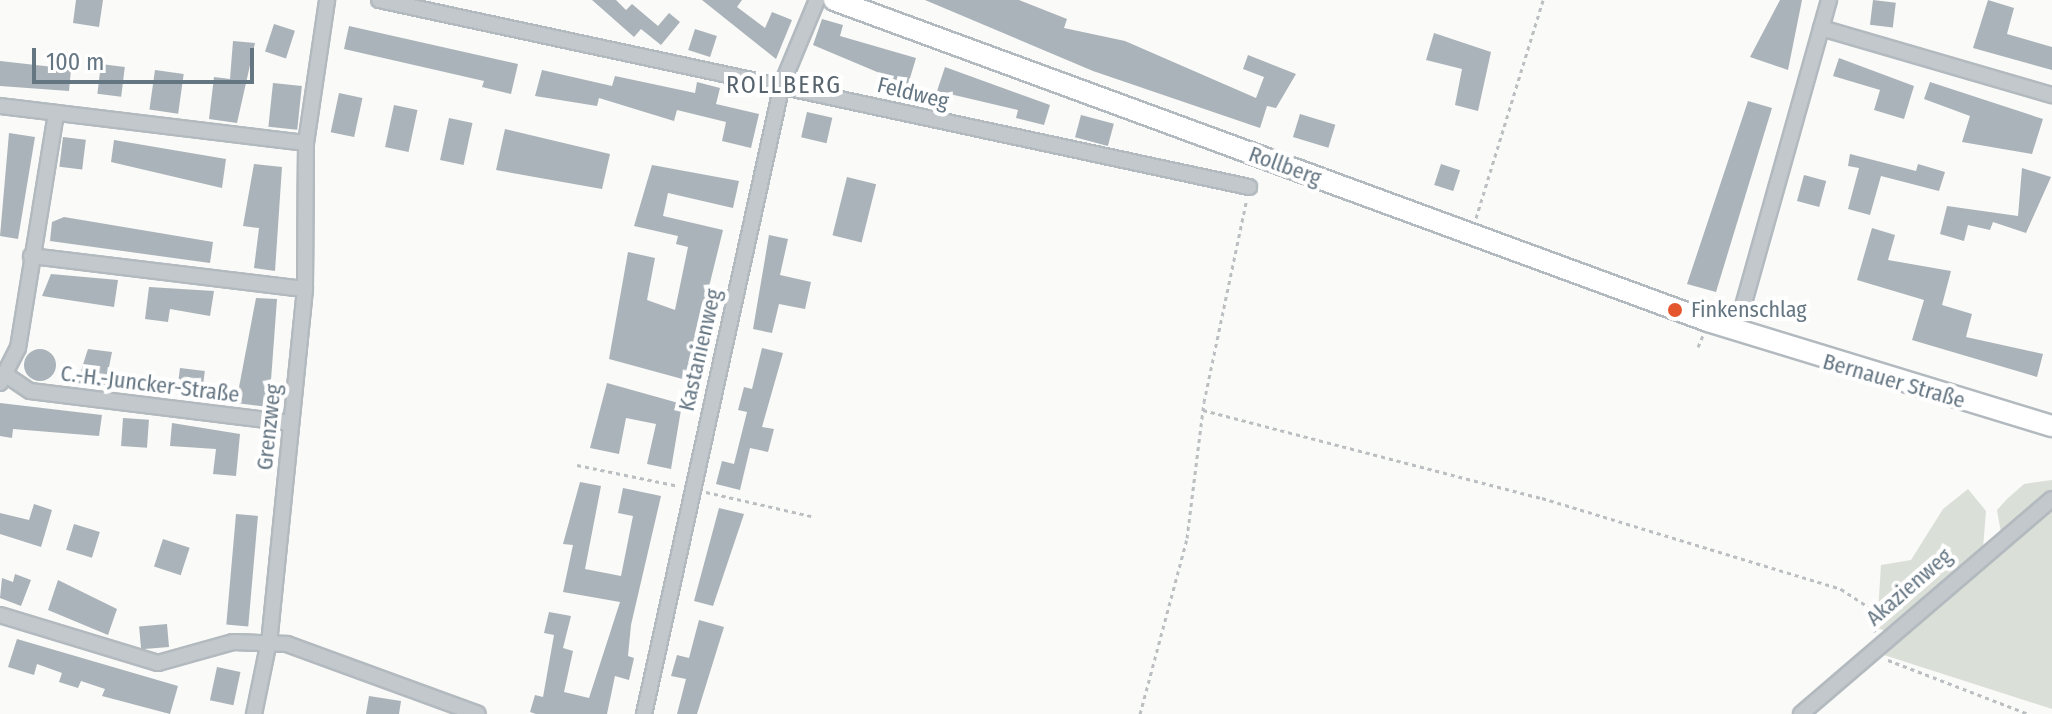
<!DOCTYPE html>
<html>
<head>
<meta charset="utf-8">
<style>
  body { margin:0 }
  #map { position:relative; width:2052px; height:714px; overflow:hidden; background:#fafaf8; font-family:"Fira Sans Condensed",sans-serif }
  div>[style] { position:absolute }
  .green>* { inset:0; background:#dadfd7 }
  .building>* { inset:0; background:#aab3b9; transform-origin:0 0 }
  .round { border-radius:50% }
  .path>* { height:3px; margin-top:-1.5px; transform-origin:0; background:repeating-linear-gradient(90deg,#bbbfc2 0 4px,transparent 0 8px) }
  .roads { filter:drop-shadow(2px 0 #b3babf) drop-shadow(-2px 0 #b3babf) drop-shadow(0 2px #b3babf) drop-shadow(0 -2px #b3babf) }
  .minor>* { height:14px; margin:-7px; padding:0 7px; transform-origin:7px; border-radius:7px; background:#c3c8cc }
  .secondary>* { height:20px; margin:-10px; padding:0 10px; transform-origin:10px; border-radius:10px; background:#fff }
  .dots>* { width:22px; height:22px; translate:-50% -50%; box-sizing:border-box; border:4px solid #fff; border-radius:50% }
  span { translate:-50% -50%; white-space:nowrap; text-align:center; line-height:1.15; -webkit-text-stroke:8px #fff; paint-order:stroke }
  .street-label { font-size:22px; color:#657683 }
  .poi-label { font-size:22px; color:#657683 }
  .left { translate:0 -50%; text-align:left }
  .neighbourhood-label { font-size:24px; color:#57646e; letter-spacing:2px }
  .scale { position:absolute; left:32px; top:48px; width:222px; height:36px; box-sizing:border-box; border:4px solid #657683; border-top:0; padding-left:10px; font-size:24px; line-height:28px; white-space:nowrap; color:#657683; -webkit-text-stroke:6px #fff; paint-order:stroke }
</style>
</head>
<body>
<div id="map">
  <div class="green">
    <div style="clip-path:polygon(2052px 480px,2052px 493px,2001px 533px,1997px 510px,2007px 499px,2024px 484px)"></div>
    <div style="clip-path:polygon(1968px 489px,1986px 511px,1983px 548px,1886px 631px,1877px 628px,1881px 565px,1911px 560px,1943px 509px)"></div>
    <div style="clip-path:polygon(2052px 511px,2052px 709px,1884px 655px,1973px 570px)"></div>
  </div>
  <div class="building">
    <div style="clip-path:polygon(76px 0,103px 0,99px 27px,73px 23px)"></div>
    <div style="clip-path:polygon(592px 0,616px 0,626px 10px,632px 4px,658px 26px,669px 13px,680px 22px,661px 45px,641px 29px,634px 37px)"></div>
    <div style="clip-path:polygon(702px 0,742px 0,737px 7px,765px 28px,772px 12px,792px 20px,776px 59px)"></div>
    <div style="clip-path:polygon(925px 0,1019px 0,1067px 19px,1064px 28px,1125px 41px,1256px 98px,1264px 77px,1243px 69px,1248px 55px,1296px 74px,1276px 108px,1267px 106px,1260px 128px,1093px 71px)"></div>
    <div style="clip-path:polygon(1780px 0,1802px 0,1788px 70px,1750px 57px)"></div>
    <div style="left:1873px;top:0;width:23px;height:25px;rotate:7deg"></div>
    <div style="clip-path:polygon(1988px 0,2014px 8px,2007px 34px,2052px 47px,2052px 70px,1973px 48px)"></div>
    <div style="clip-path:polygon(822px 19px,843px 25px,840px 36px,916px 58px,908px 85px,813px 45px)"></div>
    <div style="left:274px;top:24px;width:22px;height:29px;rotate:18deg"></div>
    <div style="clip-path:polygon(349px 26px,518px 64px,511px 94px,482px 87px,484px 81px,344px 49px)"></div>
    <div style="left:695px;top:29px;width:23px;height:22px;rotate:18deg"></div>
    <div style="clip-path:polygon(1434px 33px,1491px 52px,1478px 111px,1455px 105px,1462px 69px,1426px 60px)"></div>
    <div style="clip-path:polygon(233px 41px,255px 43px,237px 123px,209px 119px,214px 77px,230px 79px)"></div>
    <div style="clip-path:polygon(1839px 58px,1914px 86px,1904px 119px,1874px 110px,1880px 90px,1833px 76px)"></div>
    <div style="clip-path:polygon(0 61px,71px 69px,69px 91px,0 86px)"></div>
    <div style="left:101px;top:64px;width:24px;height:30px;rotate:7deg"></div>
    <div style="clip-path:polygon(945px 67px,1050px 105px,1044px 125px,1016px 118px,1018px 110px,937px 91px)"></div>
    <div style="left:155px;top:70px;width:29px;height:40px;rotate:8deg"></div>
    <div style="clip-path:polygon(542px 70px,612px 86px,615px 76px,695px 93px,697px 82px,720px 88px,716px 104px,759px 114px,751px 148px,722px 141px,726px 122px,677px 110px,674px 121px,599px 98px,597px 106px,535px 96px)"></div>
    <div style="clip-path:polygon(1930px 82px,2043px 119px,2032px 154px,1962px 142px,1970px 116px,1924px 99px)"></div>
    <div style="left:273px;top:83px;width:29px;height:44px;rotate:6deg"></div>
    <div style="left:339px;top:93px;width:24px;height:40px;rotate:12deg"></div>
    <div style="clip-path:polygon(1748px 101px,1772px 108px,1716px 292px,1687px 284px)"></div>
    <div style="left:394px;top:105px;width:24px;height:43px;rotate:12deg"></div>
    <div style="left:807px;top:112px;width:26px;height:26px;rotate:13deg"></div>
    <div style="left:1300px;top:114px;width:37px;height:24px;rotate:17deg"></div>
    <div style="left:1081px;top:115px;width:34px;height:23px;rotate:15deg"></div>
    <div style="left:449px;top:118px;width:24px;height:43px;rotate:12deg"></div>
    <div style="clip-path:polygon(505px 129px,610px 154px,602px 189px,496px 170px)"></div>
    <div style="clip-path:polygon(9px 133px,35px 137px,18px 239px,0 236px)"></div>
    <div style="left:63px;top:137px;width:23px;height:30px;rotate:7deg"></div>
    <div style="clip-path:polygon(114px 140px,226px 159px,222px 188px,111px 162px)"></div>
    <div style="clip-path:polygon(1850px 154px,1916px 171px,1918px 164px,1945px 172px,1939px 191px,1881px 176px,1870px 215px,1848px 209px,1859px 168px,1848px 166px)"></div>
    <div style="clip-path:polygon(254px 164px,282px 167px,275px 271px,254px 268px,259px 228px,243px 226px)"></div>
    <div style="left:1441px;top:164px;width:20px;height:22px;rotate:18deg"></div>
    <div style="clip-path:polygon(652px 165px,739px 181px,733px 208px,668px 193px,663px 216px,723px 230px,686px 380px,609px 359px,628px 252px,655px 258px,647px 300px,675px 310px,688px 247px,676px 244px,678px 236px,634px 226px)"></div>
    <div style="clip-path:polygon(2022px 168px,2051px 177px,2026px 233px,1993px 222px,1990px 230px,1968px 225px,1964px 241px,1940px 234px,1947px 206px,2018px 216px)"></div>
    <div style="left:1804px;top:175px;width:23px;height:27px;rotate:15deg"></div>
    <div style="left:847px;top:177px;width:30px;height:60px;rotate:14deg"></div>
    <div style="clip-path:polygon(64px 217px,213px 242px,210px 263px,50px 241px,52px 222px)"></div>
    <div style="clip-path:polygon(1872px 228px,1895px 235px,1888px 260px,1951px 271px,1942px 305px,1972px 314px,1966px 337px,2043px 354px,2037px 377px,1912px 340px,1924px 300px,1857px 280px)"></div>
    <div style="clip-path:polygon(769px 235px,788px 239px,780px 275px,811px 282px,805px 309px,779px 304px,772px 333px,753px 329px)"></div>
    <div style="clip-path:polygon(51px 274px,118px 280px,114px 307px,42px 296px)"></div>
    <div style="clip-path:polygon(149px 287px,214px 291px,210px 316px,170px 309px,168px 322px,145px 319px)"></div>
    <div style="clip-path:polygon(256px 298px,277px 299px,269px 407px,236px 403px)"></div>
    <div style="clip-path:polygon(762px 348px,783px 353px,762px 427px,774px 429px,768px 452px,750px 448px,740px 490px,716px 484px,722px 461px,734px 464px,747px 412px,738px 410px,744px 387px,752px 389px)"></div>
    <div class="round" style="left:24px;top:349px;width:32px;height:32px"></div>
    <div style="clip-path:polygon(88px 349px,112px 352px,105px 387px,77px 383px)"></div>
    <div style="left:180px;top:368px;width:25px;height:27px;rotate:7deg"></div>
    <div style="clip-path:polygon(607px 383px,682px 404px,671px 469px,647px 464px,656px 424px,626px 418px,619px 454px,590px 448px)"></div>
    <div style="clip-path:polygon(0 403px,102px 415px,99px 436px,13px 429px,12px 438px,0 436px)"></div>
    <div style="left:123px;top:418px;width:26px;height:28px;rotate:4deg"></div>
    <div style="clip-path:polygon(172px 423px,240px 434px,236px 476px,213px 474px,216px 449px,170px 446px)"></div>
    <div style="clip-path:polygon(580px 482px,601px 486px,585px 569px,621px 576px,633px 516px,618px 513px,623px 488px,661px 496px,631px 625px,628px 656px,634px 658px,629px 680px,615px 676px,607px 714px,536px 714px,530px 712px,535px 695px,543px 697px,554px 635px,544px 633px,549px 612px,571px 616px,563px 648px,573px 651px,564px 692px,589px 698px,620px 602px,563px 592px,573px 545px,563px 544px)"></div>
    <div style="clip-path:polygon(34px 504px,52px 510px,41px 547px,0 534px,0 513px,29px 520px)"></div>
    <div style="clip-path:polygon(719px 508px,744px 514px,713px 606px,694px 601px)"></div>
    <div style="left:236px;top:514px;width:22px;height:111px;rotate:5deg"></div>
    <div style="left:74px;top:524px;width:27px;height:27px;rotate:17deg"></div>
    <div style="left:163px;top:539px;width:28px;height:29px;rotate:18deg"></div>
    <div style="clip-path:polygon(15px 574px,31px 580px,21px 606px,0 598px,2px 578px,13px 582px)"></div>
    <div style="clip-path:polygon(58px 580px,117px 609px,108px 635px,48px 610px)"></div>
    <div style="clip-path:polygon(699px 620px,724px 627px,697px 714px,677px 714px,686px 679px,671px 676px,677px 655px,689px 658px)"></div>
    <div style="left:167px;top:624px;width:23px;height:28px;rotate:85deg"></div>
    <div style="clip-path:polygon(17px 639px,178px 686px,170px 714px,102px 696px,105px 689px,81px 681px,78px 688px,59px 682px,62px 673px,37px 664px,34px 675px,8px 667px)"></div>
    <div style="left:217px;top:667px;width:24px;height:34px;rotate:12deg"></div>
    <div style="clip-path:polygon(369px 696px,401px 701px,399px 714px,366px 714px)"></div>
  </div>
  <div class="path">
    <div style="left:1476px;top:218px;width:228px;rotate:-72.9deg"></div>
    <div style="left:1698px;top:347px;width:13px;rotate:-67deg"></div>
    <div style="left:1203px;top:410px;width:350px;rotate:14.6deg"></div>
    <div style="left:1542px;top:498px;width:313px;rotate:16.9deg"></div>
    <div style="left:1841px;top:589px;width:31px;rotate:33deg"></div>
    <div style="left:1867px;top:606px;width:27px;rotate:73deg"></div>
    <div style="left:577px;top:465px;width:104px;rotate:11.6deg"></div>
    <div style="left:706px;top:492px;width:108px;rotate:12.9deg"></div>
    <div style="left:1888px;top:660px;width:151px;rotate:21deg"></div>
    <div style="left:1140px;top:714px;width:182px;rotate:-75deg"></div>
    <div style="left:1187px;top:538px;width:137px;rotate:-82.9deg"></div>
    <div style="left:1204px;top:402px;width:204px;rotate:-78.1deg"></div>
  </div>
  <div class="roads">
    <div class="minor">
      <div style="left:379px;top:0;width:890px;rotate:12.13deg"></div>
      <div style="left:1821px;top:28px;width:241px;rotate:16.2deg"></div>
      <div style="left:0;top:106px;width:308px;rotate:6.9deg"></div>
      <div style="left:306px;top:143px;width:146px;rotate:90.4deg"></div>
      <div style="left:305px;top:289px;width:354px;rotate:95.8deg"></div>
      <div style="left:269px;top:641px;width:75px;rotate:101.6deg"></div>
      <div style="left:306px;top:143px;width:145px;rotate:-81.6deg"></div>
      <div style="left:31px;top:256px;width:276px;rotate:6.9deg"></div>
      <div style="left:1736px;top:331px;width:344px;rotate:-74.3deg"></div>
      <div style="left:9px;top:377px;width:25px;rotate:34deg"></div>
      <div style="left:30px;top:391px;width:263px;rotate:7deg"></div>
      <div style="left:0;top:383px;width:39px;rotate:-63deg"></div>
      <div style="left:18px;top:348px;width:238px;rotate:-80.8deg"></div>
      <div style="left:0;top:615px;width:165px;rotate:16.9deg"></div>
      <div style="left:158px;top:663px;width:78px;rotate:-15.6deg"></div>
      <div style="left:233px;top:642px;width:54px;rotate:2.1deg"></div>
      <div style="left:287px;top:644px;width:203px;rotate:20.1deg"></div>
      <div style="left:644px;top:714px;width:645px;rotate:-77.64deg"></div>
      <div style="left:782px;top:84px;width:91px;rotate:-67.4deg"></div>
      <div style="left:1801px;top:714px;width:330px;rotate:-40.6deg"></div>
    </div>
    <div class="secondary">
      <div style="left:834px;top:0;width:931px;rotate:20.17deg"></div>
      <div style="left:1708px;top:321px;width:360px;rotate:17deg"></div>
    </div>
  </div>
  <div class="dots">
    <div style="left:1675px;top:310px;background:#e4572e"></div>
  </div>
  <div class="street-label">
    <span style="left:913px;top:93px;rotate:14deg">Feldweg</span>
    <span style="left:1285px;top:166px;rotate:20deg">Rollberg</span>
    <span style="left:700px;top:350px;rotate:-77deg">Kastanienweg</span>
    <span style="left:1894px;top:381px;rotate:16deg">Bernauer Straße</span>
    <span style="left:150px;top:384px;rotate:7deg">C.-H.-Juncker-Straße</span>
    <span style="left:269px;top:427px;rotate:-84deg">Grenzweg</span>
    <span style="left:1909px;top:587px;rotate:-41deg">Akazienweg</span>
  </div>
  <div class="poi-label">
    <span class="left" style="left:1691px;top:310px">Finkenschlag</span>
  </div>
  <div class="neighbourhood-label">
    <span style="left:784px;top:86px">ROLLBERG</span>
  </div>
  <div class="scale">100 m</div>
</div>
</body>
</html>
